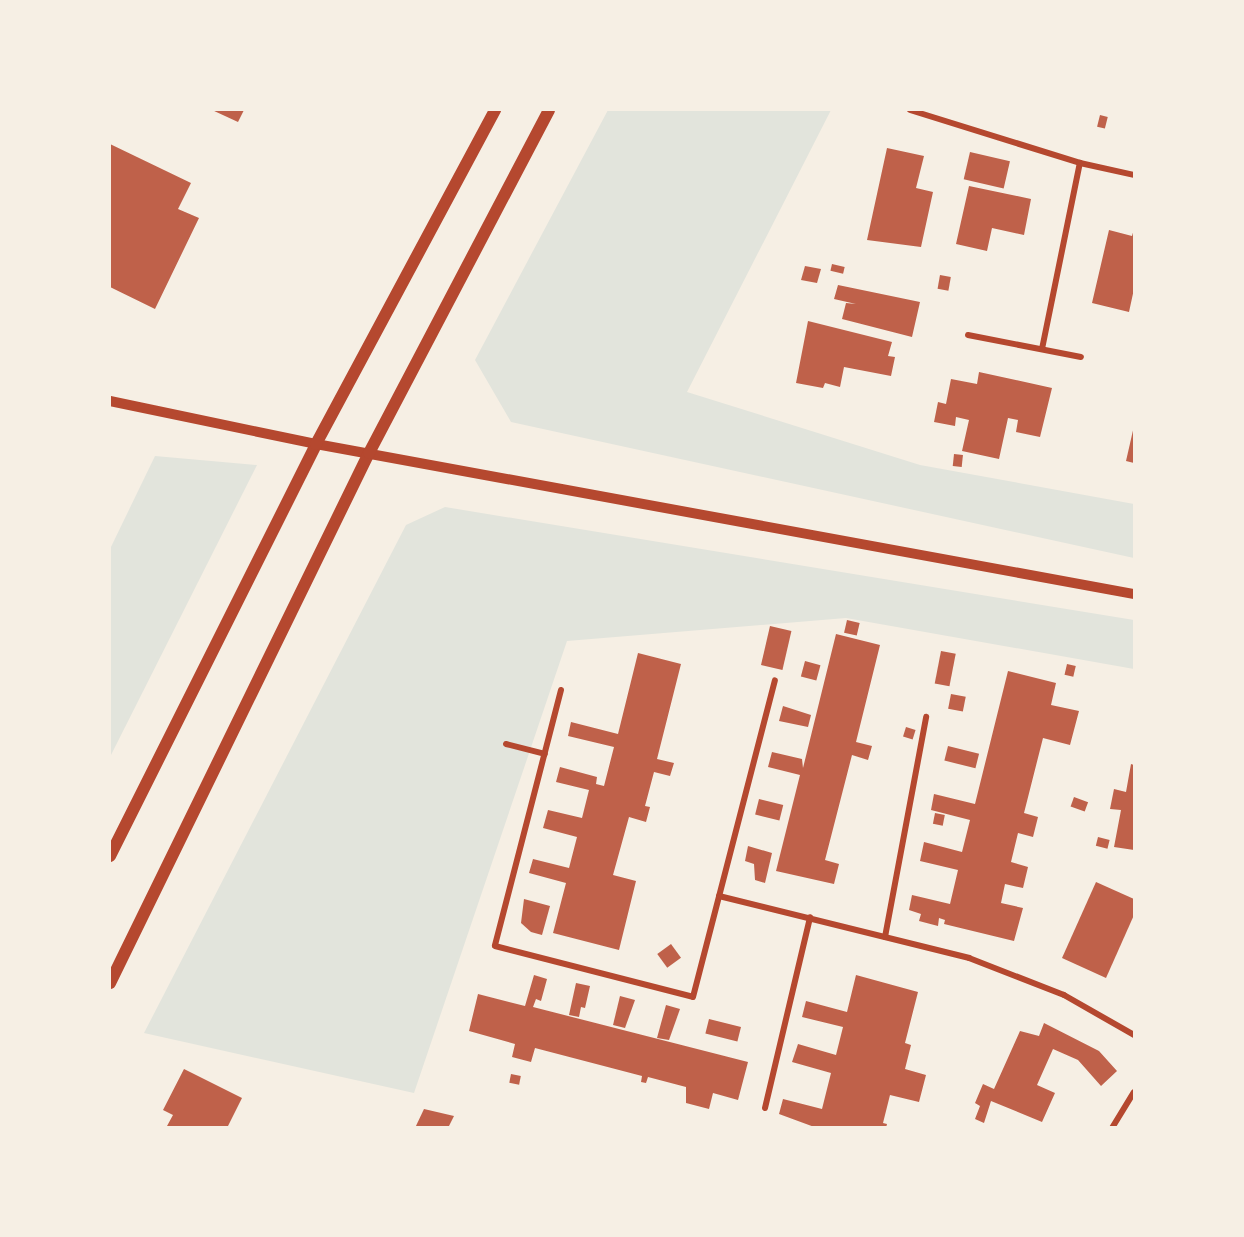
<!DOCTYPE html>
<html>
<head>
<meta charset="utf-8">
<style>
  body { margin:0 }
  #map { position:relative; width:1244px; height:1237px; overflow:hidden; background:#f6efe4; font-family:Rubik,sans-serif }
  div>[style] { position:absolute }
  .green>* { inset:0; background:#e2e4dc }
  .building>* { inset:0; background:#bf614a; transform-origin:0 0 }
  .minor>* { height:6px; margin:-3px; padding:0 3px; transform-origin:3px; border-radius:3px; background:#b5482f }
  .tertiary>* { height:10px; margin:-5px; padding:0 5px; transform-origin:5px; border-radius:5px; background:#b5482f }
  .secondary>* { height:12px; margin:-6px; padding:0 6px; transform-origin:6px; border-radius:6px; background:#b5482f }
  span { translate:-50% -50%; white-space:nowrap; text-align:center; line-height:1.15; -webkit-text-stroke:5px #f6efe4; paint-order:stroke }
  .frame { position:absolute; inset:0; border:111px solid #f6efe4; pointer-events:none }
</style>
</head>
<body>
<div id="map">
  <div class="green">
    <div style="clip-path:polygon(608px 110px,831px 110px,687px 392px,920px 465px,1134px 504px,1134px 558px,511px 422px,475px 360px)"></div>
    <div style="clip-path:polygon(155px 456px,257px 465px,110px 757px,110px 549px)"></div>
    <div style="clip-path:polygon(445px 507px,1134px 620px,1134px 669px,846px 618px,567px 641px,414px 1093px,144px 1033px,406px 525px)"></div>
  </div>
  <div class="building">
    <div style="clip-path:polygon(212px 110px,244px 110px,238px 122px)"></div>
    <div style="left:1100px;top:115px;width:8px;height:12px;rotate:14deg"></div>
    <div style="clip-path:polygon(110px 144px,191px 183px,178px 209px,199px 218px,155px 309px,110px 287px)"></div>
    <div style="clip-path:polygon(887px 148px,924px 156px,916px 188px,933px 192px,921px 247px,867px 240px)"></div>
    <div style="left:970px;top:152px;width:41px;height:28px;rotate:13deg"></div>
    <div style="clip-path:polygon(969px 186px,1031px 199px,1024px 235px,992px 228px,987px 251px,956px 244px)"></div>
    <div style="clip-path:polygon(1134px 229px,1134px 289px,1129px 312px,1092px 303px,1109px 230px,1132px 236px)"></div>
    <div style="left:832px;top:264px;width:13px;height:7px;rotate:13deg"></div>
    <div style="clip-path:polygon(805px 266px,821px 269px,817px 283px,801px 280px)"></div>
    <div style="left:940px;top:275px;width:11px;height:14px;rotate:10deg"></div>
    <div style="clip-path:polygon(838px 285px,920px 302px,912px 337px,842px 319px,846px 303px,856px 304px,834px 299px)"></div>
    <div style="clip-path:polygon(808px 321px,892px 342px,888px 356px,895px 357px,891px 376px,844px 367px,840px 387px,825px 383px,823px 388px,796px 383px)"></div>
    <div style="clip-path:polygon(979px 372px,1052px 388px,1040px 437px,1016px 432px,1018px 420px,1008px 418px,999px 459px,962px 451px,969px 420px,956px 417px,955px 426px,934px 422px,938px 402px,946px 404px,951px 379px,977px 384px)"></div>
    <div style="clip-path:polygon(1134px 426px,1134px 463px,1126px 461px)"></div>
    <div style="left:954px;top:454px;width:9px;height:12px;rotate:6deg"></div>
    <div style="left:847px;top:620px;width:13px;height:13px;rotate:13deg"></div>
    <div style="left:770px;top:626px;width:22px;height:40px;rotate:13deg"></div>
    <div style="clip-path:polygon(836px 634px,880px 645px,856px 742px,872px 746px,868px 760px,852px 755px,825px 860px,839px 864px,834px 884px,776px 871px,800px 775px,768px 767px,772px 752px,802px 759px,803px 768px)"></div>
    <div style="left:941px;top:651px;width:15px;height:33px;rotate:11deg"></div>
    <div style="clip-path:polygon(638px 653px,681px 664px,657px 759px,674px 763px,670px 776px,654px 772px,645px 806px,650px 807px,646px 822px,629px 817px,613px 875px,636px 881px,619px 950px,553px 933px,566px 883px,529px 873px,533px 859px,569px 868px,577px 837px,543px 828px,548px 810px,582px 818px,589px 790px,556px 782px,560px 767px,597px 777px,596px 784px,604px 786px,614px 747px,568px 736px,571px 722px,618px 734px)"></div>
    <div style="left:805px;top:661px;width:16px;height:16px;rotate:15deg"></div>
    <div style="left:1067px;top:664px;width:9px;height:11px;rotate:13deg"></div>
    <div style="clip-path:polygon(1008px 671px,1056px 683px,1051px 705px,1079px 711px,1070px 745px,1043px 738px,1024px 813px,1038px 817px,1033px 837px,1018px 833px,1011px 862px,1028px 867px,1023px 888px,1005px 884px,1001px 903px,1023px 908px,1014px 941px,944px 924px,945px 920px,939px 918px,938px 926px,919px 921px,921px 914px,909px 910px,912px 895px,950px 904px,958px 870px,920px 861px,924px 842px,962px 852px,970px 820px,931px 810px,934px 794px,975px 804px)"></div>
    <div style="left:951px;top:694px;width:15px;height:15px;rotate:11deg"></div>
    <div style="clip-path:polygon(783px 706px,811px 715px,808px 727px,779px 721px)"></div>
    <div style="left:906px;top:727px;width:10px;height:10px;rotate:17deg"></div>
    <div style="left:948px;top:746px;width:32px;height:15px;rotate:14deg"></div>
    <div style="clip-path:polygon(1131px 764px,1134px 765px,1134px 850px,1114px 847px,1121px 810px,1110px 809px,1114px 789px,1126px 792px)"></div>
    <div style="left:1074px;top:797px;width:15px;height:10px;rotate:20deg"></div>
    <div style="left:759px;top:799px;width:25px;height:16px;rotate:14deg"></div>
    <div style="left:935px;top:813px;width:10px;height:11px;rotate:11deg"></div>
    <div style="left:1098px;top:837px;width:12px;height:9px;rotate:14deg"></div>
    <div style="clip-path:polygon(748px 846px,772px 853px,765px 883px,755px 880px,754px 864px,745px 861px)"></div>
    <div style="clip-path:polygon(1096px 882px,1134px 899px,1134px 915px,1106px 978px,1062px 958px)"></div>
    <div style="clip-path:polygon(524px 899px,550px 906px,542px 935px,531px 932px,521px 923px)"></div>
    <div style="left:671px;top:944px;width:17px;height:17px;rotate:54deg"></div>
    <div style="clip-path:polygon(534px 975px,547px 979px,541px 1001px,536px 999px,533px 1007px,748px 1062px,738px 1100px,713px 1093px,709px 1109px,686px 1103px,686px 1087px,648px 1077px,646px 1083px,641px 1082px,642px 1076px,535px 1048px,531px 1062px,512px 1057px,515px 1044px,469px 1031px,478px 994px,525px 1006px)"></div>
    <div style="clip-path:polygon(856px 975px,918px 992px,905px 1043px,911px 1045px,905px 1069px,926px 1075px,919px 1102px,890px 1095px,883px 1123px,887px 1124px,886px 1128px,817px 1128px,779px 1114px,783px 1099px,822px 1109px,831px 1073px,792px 1062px,798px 1044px,836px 1055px,843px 1027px,802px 1017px,806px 1001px,847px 1012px)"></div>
    <div style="clip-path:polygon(576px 983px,590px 986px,585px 1008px,581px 1007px,579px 1017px,569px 1015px)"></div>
    <div style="clip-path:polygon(620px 996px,635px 1000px,625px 1028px,613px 1025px)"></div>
    <div style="clip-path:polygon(666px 1005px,680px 1009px,669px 1040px,657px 1038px)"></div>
    <div style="left:709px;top:1019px;width:33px;height:15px;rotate:14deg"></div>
    <div style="clip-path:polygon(1044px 1023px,1099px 1051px,1117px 1071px,1101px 1086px,1078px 1060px,1053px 1049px,1037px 1085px,1055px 1093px,1042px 1122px,991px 1101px,984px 1123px,975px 1119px,980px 1106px,975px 1103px,983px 1084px,994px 1089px,1020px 1031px,1039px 1036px)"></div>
    <div style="clip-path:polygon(184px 1069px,242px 1098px,227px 1128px,167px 1126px,173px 1115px,163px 1110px)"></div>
    <div style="left:511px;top:1074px;width:10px;height:9px;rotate:11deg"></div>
    <div style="clip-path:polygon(424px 1109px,454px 1116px,448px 1128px,415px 1128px)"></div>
  </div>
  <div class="minor">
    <div style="left:910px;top:110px;width:178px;rotate:17.3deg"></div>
    <div style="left:1080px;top:163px;width:55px;rotate:12.5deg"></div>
    <div style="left:968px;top:335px;width:115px;rotate:11deg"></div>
    <div style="left:1042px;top:349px;width:190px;rotate:-78.5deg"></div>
    <div style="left:561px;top:690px;width:264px;rotate:104.5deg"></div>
    <div style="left:495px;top:946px;width:204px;rotate:14.4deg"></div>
    <div style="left:693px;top:997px;width:327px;rotate:-75.5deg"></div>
    <div style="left:506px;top:744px;width:40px;rotate:14.4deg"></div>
    <div style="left:719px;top:896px;width:258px;rotate:13.9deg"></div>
    <div style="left:969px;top:958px;width:102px;rotate:21.3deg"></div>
    <div style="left:1064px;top:995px;width:81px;rotate:29.7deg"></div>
    <div style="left:885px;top:937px;width:224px;rotate:-79.4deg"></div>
    <div style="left:765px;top:1108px;width:196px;rotate:-76.7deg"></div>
    <div style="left:1112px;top:1128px;width:42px;rotate:-58.6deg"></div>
  </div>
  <div class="tertiary">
    <div style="left:110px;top:401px;width:210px;rotate:11.8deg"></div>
    <div style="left:316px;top:444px;width:832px;rotate:10.39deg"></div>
  </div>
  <div class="secondary">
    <div style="left:110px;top:856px;width:461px;rotate:-63.4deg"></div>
    <div style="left:316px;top:444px;width:379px;rotate:-61.8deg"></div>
    <div style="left:110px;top:983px;width:590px;rotate:-63.96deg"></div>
    <div style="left:369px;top:453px;width:387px;rotate:-62.3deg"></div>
  </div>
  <div class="frame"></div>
</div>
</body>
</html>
